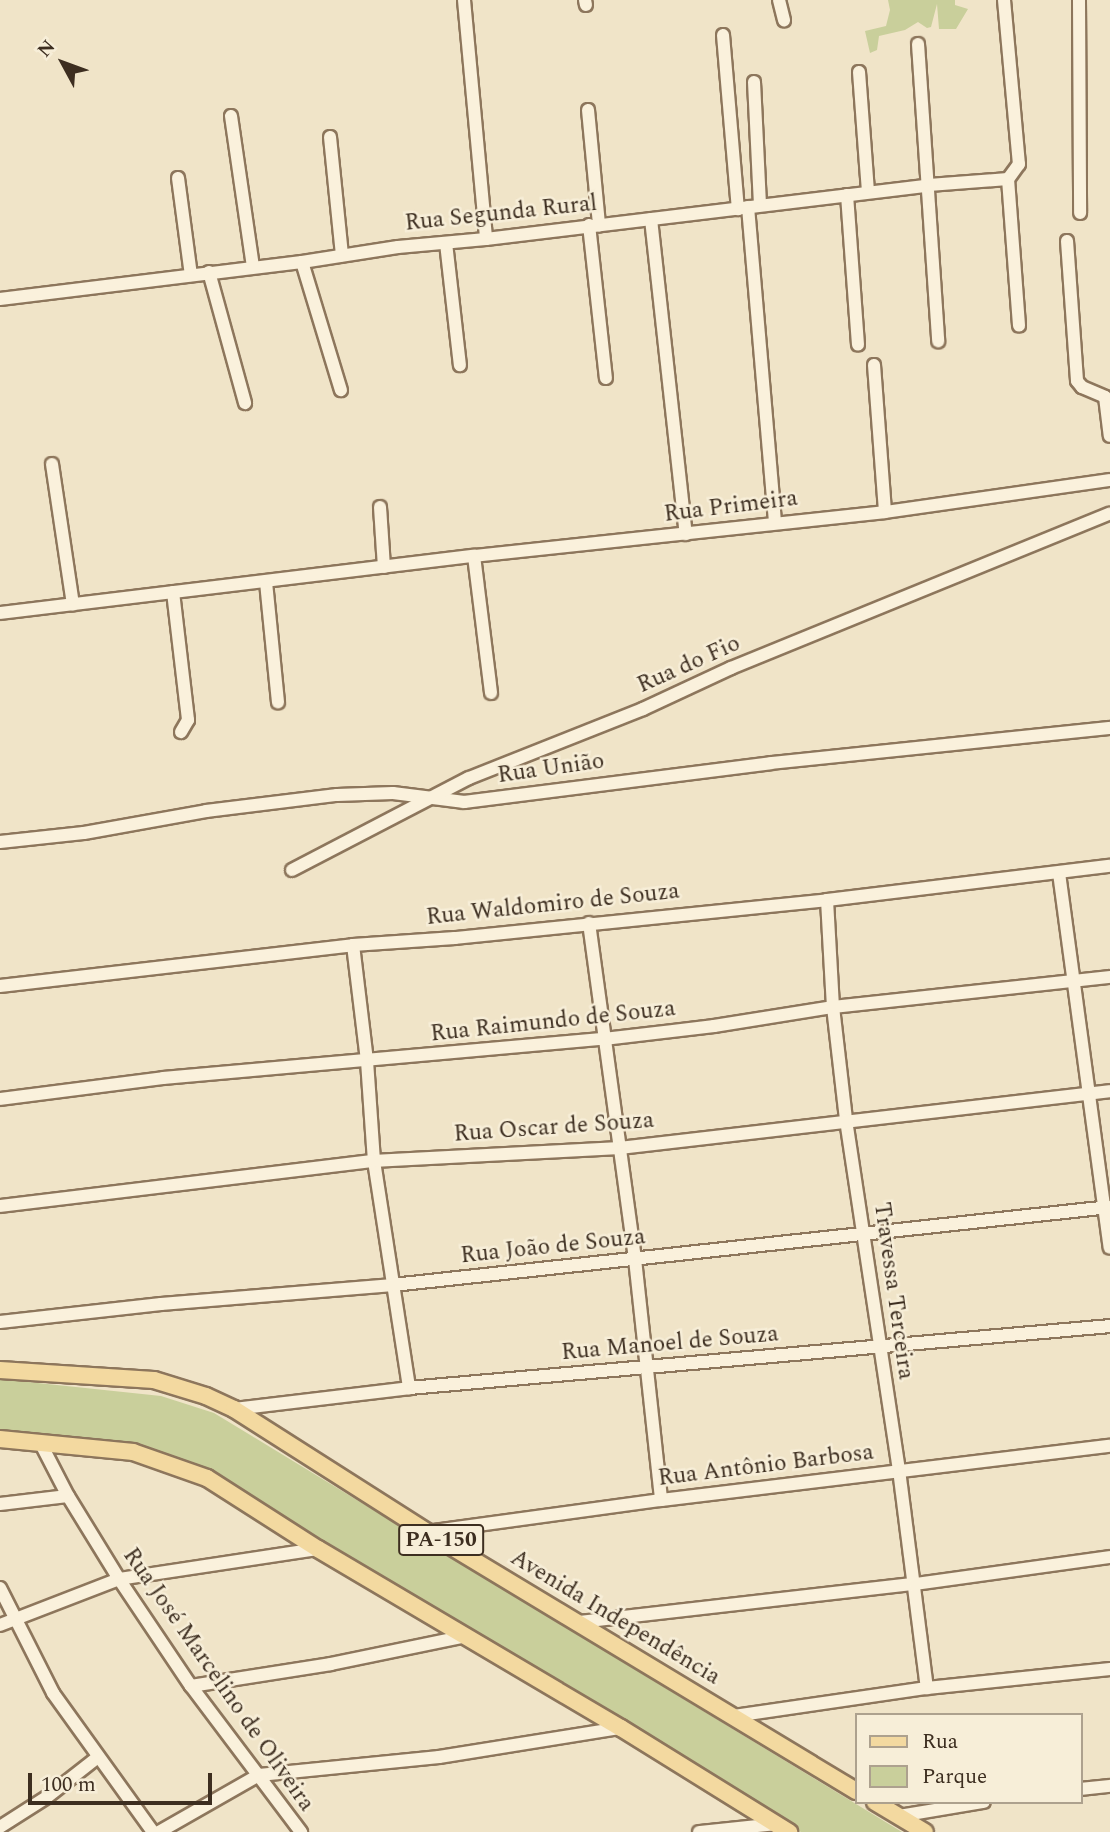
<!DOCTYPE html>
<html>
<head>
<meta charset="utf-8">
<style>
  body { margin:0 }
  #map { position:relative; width:1110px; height:1832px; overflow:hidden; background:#f0e4c8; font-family:Spectral,serif }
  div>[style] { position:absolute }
  .green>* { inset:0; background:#c9cf9b }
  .roads { filter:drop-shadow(2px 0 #8d765c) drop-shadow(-2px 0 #8d765c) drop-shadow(0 2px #8d765c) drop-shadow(0 -2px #8d765c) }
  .minor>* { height:12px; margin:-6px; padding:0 6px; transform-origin:6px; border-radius:6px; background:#faf1dc }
  .major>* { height:16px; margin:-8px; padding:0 8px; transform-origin:8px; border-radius:8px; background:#f3d9a0 }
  span { translate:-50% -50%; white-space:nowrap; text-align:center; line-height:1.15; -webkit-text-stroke:5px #f7eed8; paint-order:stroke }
  .shield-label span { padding:2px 5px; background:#f7eed8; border:2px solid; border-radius:5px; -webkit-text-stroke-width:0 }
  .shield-label { font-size:21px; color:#3d2e20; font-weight:700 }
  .street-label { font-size:23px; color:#3d2e20 }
  .legend { position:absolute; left:855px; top:1713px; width:228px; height:91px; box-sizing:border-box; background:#f7eed8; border:2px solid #ada18e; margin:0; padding:9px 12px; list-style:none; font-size:21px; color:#3d2e20 }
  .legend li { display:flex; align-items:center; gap:14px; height:35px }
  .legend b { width:35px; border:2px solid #ada18e }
  .north { position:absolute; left:28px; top:28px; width:70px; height:70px; -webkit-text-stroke:5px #f7eed8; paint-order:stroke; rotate:311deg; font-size:19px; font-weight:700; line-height:28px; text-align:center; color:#3d2e20 }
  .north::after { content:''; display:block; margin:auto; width:24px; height:32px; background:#3d2e20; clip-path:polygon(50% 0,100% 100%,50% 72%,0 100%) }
  .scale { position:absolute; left:28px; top:1773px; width:184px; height:32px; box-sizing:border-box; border:4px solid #3d2e20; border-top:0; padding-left:9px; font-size:21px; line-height:24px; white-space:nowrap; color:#3d2e20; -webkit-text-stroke:5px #f7eed8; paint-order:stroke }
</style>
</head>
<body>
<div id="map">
  <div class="green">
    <div style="clip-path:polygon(888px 0,955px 0,955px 5px,968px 9px,956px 29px,939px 29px,937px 4px,931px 27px,927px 28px,918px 22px,905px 30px,879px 36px,877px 50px,870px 53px,865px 31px,886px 26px,890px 10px)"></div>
    <div style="clip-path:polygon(0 1379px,161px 1396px,214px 1413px,902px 1832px,801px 1832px,208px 1474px,0 1435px)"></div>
  </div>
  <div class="roads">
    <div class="minor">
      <div style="left:464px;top:0;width:240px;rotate:84.7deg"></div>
      <div style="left:585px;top:0;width:5px;rotate:79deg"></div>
      <div style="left:779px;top:0;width:21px;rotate:76deg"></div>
      <div style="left:1004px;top:0;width:165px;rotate:84.8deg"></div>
      <div style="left:1019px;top:164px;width:19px;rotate:126deg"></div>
      <div style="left:1079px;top:0;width:213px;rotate:89.7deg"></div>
      <div style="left:723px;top:35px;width:175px;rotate:85.1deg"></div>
      <div style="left:918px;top:44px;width:298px;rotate:86.1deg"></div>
      <div style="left:859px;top:72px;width:120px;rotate:85.7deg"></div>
      <div style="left:754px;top:82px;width:123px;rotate:87.2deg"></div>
      <div style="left:588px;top:110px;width:116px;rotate:84.5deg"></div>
      <div style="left:231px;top:116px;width:153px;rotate:81.7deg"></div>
      <div style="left:330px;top:137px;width:119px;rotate:84.2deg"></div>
      <div style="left:178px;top:178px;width:98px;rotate:82.4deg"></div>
      <div style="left:1008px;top:179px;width:147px;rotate:85.7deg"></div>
      <div style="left:847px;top:195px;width:150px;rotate:85.8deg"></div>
      <div style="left:748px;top:207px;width:315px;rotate:85.1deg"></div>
      <div style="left:651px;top:219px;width:317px;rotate:83.7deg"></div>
      <div style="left:589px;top:225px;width:154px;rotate:83.7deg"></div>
      <div style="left:1067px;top:241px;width:140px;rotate:85.9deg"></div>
      <div style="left:1077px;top:381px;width:8px;rotate:50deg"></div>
      <div style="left:1082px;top:387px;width:25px;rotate:23deg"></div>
      <div style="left:1105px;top:397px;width:39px;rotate:83deg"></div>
      <div style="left:446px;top:243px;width:123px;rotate:83.5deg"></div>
      <div style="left:302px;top:262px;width:134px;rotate:73.1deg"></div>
      <div style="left:209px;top:272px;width:136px;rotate:74.6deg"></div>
      <div style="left:0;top:299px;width:304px;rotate:-7deg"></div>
      <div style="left:302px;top:262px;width:97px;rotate:-8.9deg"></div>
      <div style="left:398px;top:247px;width:88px;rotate:-5.2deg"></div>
      <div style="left:486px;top:239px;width:446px;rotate:-6.9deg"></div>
      <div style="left:929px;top:185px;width:79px;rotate:-4.3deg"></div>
      <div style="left:874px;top:365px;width:147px;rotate:85.7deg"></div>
      <div style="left:52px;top:464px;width:142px;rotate:81.5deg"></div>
      <div style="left:380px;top:507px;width:60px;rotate:86.2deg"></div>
      <div style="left:474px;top:556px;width:138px;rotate:82.9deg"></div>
      <div style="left:266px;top:582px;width:121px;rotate:84.3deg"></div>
      <div style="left:173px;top:592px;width:129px;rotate:83.3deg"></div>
      <div style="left:188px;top:720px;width:14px;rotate:120deg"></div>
      <div style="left:0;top:613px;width:477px;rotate:-6.9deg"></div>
      <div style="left:474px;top:556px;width:413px;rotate:-6.1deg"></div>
      <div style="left:885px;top:512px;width:227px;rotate:-8.1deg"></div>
      <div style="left:0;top:842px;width:84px;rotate:-6.1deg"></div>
      <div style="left:84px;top:833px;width:124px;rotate:-10.2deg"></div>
      <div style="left:206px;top:811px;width:132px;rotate:-7deg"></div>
      <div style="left:337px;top:795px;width:56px;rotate:-2deg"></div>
      <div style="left:393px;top:793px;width:72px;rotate:7.2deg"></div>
      <div style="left:464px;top:802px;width:309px;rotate:-7.2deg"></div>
      <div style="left:771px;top:763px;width:341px;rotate:-5.9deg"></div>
      <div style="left:292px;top:870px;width:199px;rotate:-27.5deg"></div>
      <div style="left:469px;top:778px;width:187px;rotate:-21.6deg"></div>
      <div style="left:643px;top:709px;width:97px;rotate:-25deg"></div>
      <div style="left:731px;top:668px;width:409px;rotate:-22.2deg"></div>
      <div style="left:1059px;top:873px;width:378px;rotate:82.3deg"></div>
      <div style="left:827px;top:900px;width:107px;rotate:86.8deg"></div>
      <div style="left:833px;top:1007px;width:114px;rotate:83.4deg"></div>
      <div style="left:846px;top:1120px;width:354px;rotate:81.4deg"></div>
      <div style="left:899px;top:1470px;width:220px;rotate:82.7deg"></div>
      <div style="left:589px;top:923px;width:339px;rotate:82.2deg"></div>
      <div style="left:635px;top:1259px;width:242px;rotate:83.8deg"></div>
      <div style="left:353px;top:945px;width:117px;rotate:83.1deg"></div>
      <div style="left:367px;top:1061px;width:100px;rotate:86deg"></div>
      <div style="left:374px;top:1161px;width:230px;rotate:81.2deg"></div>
      <div style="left:0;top:986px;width:355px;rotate:-6.6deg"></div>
      <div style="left:353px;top:945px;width:102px;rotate:-3.9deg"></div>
      <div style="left:455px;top:938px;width:374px;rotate:-5.8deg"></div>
      <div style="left:827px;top:900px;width:285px;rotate:-6.9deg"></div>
      <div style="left:0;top:1099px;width:164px;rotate:-7.3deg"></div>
      <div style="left:163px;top:1078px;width:443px;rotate:-5.1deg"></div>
      <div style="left:604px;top:1039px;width:111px;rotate:-6.7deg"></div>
      <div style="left:714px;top:1026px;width:121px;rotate:-9.1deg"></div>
      <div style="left:833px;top:1007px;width:279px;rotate:-6.2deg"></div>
      <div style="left:0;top:1206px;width:377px;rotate:-6.9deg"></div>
      <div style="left:374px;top:1161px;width:245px;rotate:-3deg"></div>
      <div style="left:619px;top:1148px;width:494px;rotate:-6.6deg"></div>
      <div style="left:0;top:1322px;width:162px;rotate:-6.4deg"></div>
      <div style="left:161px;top:1304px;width:233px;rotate:-4.7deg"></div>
      <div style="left:393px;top:1285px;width:721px;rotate:-6.21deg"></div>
      <div style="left:234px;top:1409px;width:176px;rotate:-6.8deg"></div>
      <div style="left:409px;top:1388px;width:704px;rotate:-5.05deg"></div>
      <div style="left:40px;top:1442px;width:61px;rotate:62.6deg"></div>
      <div style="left:68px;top:1496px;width:97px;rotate:58.4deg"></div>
      <div style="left:119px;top:1579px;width:129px;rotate:56.1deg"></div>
      <div style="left:191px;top:1686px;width:183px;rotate:53deg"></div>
      <div style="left:0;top:1504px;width:68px;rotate:-6.7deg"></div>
      <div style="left:427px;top:1532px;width:236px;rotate:-7.8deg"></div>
      <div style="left:661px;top:1500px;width:452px;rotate:-6.9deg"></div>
      <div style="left:0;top:1588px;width:118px;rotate:63.2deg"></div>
      <div style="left:53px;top:1693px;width:171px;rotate:54.3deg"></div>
      <div style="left:579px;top:1622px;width:338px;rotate:-6.5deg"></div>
      <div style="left:915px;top:1584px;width:197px;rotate:-7.9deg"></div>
      <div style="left:0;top:1625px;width:128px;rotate:-21.1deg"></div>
      <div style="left:119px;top:1579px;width:201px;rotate:-8.6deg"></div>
      <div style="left:191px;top:1686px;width:142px;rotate:-8.9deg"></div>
      <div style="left:331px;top:1664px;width:138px;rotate:-11.7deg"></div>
      <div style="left:734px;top:1716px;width:195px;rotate:-8.3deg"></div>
      <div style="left:927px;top:1688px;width:184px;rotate:-5.9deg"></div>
      <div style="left:1080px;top:1789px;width:30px;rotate:-6deg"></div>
      <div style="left:899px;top:1816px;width:86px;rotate:-9.4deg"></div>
      <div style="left:0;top:1827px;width:56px;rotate:-32.6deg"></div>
      <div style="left:47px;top:1797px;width:65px;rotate:-38.1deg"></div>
      <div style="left:159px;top:1832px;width:115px;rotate:-29.7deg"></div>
      <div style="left:259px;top:1775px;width:181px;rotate:-5.7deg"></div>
      <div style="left:439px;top:1757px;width:184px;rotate:-9.1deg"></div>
      <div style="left:699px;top:1832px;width:77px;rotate:-5.9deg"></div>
    </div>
    <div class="major">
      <div style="left:0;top:1370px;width:154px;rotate:3.7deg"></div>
      <div style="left:154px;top:1380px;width:54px;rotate:17.1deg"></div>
      <div style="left:206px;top:1396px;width:31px;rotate:25deg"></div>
      <div style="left:234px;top:1409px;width:229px;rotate:32.5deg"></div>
      <div style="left:427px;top:1532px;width:501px;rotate:31.12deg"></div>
      <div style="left:0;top:1439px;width:134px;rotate:5.6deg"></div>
      <div style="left:133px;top:1452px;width:78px;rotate:19.4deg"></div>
      <div style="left:207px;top:1478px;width:132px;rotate:32.6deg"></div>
      <div style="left:318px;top:1549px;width:352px;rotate:30.6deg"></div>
      <div style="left:621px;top:1728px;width:198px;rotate:31.8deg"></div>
      <div style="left:875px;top:1802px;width:58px;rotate:31deg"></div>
    </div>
  </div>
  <div class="shield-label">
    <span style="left:441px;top:1540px">PA-150</span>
  </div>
  <div class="street-label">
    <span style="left:501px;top:214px;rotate:-6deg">Rua Segunda Rural</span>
    <span style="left:731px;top:507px;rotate:-7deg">Rua Primeira</span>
    <span style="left:689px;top:665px;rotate:-24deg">Rua do Fio</span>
    <span style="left:551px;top:769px;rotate:-8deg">Rua União</span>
    <span style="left:553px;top:905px;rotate:-6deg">Rua Waldomiro de Souza</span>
    <span style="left:553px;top:1022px;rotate:-6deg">Rua Raimundo de Souza</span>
    <span style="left:554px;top:1128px;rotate:-4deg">Rua Oscar de Souza</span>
    <span style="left:553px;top:1247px;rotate:-6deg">Rua João de Souza</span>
    <span style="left:893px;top:1291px;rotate:82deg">Travessa Terceira</span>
    <span style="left:670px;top:1344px;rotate:-5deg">Rua Manoel de Souza</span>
    <span style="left:766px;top:1466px;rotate:-7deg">Rua Antônio Barbosa</span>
    <span style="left:615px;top:1618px;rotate:31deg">Avenida Independência</span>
    <span style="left:218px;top:1680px;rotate:55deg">Rua José Marcelino de Oliveira</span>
  </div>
  <ul class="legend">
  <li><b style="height:9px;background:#f3d9a0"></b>Rua</li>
  <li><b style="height:19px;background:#c9cf9b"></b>Parque</li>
  </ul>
  <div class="north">N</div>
  <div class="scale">100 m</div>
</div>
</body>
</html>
